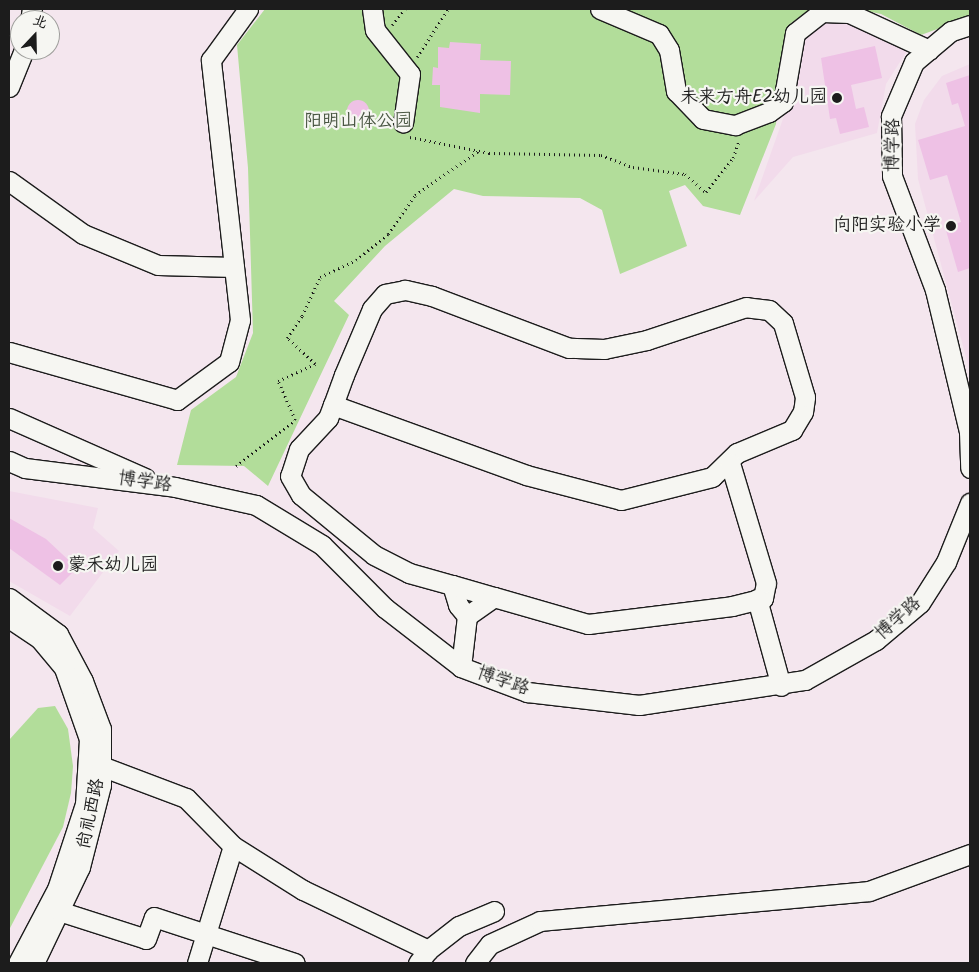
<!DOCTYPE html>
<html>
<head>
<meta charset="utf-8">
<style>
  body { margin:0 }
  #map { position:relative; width:979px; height:972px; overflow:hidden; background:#f4e6ee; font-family:Kalam,"LXGW WenKai TC",sans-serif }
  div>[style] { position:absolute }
  .built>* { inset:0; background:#f2dbeb }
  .green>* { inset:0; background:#b2dd9a }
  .building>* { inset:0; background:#eec1e5 }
  .round { border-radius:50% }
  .path>* { height:2.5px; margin-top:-1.25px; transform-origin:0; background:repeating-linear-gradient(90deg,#1c1c1c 0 1px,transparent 0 5px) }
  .roads { filter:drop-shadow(1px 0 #1c1c1c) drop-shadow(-1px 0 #1c1c1c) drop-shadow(0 1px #1c1c1c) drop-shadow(0 -1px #1c1c1c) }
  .minor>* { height:19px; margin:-9.5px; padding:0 9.5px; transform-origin:9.5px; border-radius:9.5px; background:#f6f6f2 }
  .dots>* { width:14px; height:14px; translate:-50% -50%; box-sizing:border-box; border:2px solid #f6f6f2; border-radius:50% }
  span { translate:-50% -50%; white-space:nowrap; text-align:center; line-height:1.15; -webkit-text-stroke:4.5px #f6f6f2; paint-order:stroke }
  .poi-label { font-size:18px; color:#1c1c1c }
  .right { translate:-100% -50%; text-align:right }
  .left { translate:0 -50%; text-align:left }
  .park-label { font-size:18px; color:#495642 }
  .street-label { font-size:18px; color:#1c1c1c }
  .frame { position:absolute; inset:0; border:10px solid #1c1c1c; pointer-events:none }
  .north { position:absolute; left:10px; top:10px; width:50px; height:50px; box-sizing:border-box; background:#f6f6f2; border:1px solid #9f9f9c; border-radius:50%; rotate:21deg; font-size:14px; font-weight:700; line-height:20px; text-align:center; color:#1c1c1c }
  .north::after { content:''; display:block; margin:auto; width:18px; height:22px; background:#1c1c1c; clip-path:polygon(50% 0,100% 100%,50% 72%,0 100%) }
</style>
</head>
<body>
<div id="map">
  <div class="built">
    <div style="clip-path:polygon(842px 20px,910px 46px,886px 84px,877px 133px,793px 157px,754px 201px,802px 65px,799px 46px,809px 28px,823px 21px)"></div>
    <div style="clip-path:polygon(970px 64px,970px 372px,918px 179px,915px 124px,924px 100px,942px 76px)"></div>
    <div style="clip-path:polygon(9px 491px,98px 508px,93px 528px,119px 551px,70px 616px,9px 581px)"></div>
  </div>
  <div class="green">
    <div style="clip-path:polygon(265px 9px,812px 9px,791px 23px,779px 82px,776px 124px,740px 215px,703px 206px,685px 185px,669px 191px,687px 246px,620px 274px,602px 210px,580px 198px,483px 196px,454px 189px,385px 246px,334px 301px,349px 315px,268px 486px,244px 466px,177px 465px,191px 410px,236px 377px,253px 333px,248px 168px,237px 45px)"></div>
    <div style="clip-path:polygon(857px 9px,970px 9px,970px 17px,921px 35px,881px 14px)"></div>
    <div style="clip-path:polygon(55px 706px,68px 729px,73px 766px,71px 793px,63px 827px,9px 930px,9px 740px,38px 708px)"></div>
  </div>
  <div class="building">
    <div style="clip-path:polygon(450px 42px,481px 44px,480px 60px,511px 61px,510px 95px,480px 94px,480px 113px,440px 107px,440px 85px,432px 85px,433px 67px,438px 68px,438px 47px,449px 48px)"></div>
    <div style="clip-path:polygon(875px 46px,882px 78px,851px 85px,856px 109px,864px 107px,869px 127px,840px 134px,836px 118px,830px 119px,821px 58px)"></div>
    <div style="clip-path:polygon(970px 75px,970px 268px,958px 272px,945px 227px,961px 222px,947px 175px,930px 180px,918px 140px,965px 126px,958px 103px,952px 105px,946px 83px)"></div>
    <div class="round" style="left:347px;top:100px;width:22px;height:22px"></div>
    <div style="clip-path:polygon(9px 518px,46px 539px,77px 568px,60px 585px,9px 548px)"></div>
  </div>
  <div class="path">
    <div style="left:392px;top:25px;width:21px;rotate:-51deg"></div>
    <div style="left:417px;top:57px;width:57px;rotate:-57.1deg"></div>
    <div style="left:410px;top:137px;width:81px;rotate:11.4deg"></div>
    <div style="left:489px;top:153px;width:112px;rotate:1deg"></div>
    <div style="left:601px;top:155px;width:34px;rotate:21deg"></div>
    <div style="left:633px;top:167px;width:52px;rotate:7.7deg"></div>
    <div style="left:685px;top:174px;width:28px;rotate:41deg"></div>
    <div style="left:706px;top:192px;width:43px;rotate:-51.5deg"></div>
    <div style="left:733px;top:158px;width:18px;rotate:-71deg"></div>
    <div style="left:236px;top:466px;width:75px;rotate:-37.9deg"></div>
    <div style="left:295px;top:420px;width:43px;rotate:-113.6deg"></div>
    <div style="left:278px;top:381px;width:41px;rotate:-24.7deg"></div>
    <div style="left:315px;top:364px;width:38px;rotate:-137deg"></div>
    <div style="left:287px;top:338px;width:27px;rotate:-56deg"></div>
    <div style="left:302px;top:316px;width:43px;rotate:-65.2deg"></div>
    <div style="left:320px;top:277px;width:40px;rotate:-25deg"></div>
    <div style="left:356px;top:260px;width:41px;rotate:-39.1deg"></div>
    <div style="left:388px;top:234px;width:47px;rotate:-55.3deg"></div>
    <div style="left:415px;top:195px;width:77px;rotate:-34.9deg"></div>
  </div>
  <div class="roads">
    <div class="minor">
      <div style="left:372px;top:9px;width:21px;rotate:82deg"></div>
      <div style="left:375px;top:30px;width:56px;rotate:51.5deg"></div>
      <div style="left:410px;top:74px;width:49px;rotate:98.1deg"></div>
      <div style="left:600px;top:9px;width:64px;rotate:23deg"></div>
      <div style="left:659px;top:34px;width:19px;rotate:58deg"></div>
      <div style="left:669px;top:50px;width:42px;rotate:80.3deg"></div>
      <div style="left:676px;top:91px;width:39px;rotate:46deg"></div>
      <div style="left:703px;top:119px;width:33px;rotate:11deg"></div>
      <div style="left:735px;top:125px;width:36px;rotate:-21deg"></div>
      <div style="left:769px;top:112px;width:17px;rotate:-36deg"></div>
      <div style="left:783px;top:102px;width:70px;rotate:-80.1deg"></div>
      <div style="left:795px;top:33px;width:34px;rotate:-38deg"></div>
      <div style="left:822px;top:12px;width:27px;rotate:2deg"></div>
      <div style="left:849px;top:13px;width:88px;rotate:24.8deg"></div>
      <div style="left:30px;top:20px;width:11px;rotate:-80deg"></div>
      <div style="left:970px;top:25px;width:20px;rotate:162deg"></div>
      <div style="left:951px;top:31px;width:48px;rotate:140deg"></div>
      <div style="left:914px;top:62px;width:59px;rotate:113.1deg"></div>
      <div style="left:891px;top:116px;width:60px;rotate:89deg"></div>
      <div style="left:892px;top:176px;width:122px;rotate:69.3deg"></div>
      <div style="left:935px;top:290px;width:146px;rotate:76.5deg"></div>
      <div style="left:969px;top:432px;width:36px;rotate:88deg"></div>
      <div style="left:9px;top:87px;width:40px;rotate:-68deg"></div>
      <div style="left:9px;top:181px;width:91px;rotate:35.6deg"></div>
      <div style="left:83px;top:234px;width:81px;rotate:22.5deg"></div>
      <div style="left:158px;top:265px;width:76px;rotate:1.5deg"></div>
      <div style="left:9px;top:352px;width:175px;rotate:15.9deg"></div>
      <div style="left:177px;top:400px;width:64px;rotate:-36.2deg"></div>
      <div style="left:229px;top:362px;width:43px;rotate:-75.3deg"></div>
      <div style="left:240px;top:320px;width:262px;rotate:-96.4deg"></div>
      <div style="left:211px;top:60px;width:63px;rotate:-54deg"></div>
      <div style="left:333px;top:405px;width:205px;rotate:19.9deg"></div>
      <div style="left:526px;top:475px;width:98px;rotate:14.7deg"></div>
      <div style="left:621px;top:500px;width:94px;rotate:-14.2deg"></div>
      <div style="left:712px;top:477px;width:35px;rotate:-44deg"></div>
      <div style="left:737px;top:453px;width:60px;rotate:-22.7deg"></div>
      <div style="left:792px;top:430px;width:21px;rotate:-59deg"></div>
      <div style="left:803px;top:412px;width:15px;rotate:-82deg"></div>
      <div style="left:805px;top:397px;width:77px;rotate:-106.6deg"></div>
      <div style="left:783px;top:323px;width:19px;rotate:-137deg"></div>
      <div style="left:769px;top:310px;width:23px;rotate:-173deg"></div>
      <div style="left:746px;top:307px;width:104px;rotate:161.6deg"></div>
      <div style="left:647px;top:340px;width:44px;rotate:168.2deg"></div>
      <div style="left:604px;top:349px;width:35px;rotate:-178deg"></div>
      <div style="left:569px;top:348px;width:147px;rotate:-159.2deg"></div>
      <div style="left:432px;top:296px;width:28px;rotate:-167deg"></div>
      <div style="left:405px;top:290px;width:20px;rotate:169deg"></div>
      <div style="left:385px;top:294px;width:20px;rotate:131deg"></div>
      <div style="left:372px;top:309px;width:72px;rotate:113deg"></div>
      <div style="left:344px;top:375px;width:32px;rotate:110deg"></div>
      <div style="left:333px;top:405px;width:14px;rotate:111deg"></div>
      <div style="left:328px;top:418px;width:42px;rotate:133.1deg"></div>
      <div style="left:299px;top:449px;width:28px;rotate:108deg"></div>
      <div style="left:290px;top:476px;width:22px;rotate:60deg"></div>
      <div style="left:301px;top:495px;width:94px;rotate:39.4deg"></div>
      <div style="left:374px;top:555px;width:39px;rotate:27deg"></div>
      <div style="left:409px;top:573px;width:45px;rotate:15.6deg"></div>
      <div style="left:452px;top:585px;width:21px;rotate:73deg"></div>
      <div style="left:458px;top:605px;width:14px;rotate:51deg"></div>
      <div style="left:9px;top:418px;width:149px;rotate:23.8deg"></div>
      <div style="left:9px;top:461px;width:17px;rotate:24deg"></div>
      <div style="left:25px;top:468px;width:151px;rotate:7.2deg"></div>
      <div style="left:175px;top:487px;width:83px;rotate:12.5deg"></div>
      <div style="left:256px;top:505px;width:77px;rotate:31.2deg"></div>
      <div style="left:322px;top:545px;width:89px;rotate:45deg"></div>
      <div style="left:385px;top:608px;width:96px;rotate:37.8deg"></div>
      <div style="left:461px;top:667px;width:71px;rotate:20.7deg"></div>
      <div style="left:527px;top:692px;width:113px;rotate:6.6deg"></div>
      <div style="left:639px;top:705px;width:168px;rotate:-8.6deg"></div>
      <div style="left:805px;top:680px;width:81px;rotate:-29.4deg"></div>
      <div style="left:876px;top:640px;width:57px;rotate:-40.1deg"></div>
      <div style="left:920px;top:603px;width:49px;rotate:-57.6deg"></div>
      <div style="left:946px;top:562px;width:64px;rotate:-67.9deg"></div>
      <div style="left:452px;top:585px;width:44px;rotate:15.9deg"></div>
      <div style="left:9px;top:598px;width:61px;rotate:36.3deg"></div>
      <div style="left:58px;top:634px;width:53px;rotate:62deg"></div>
      <div style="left:83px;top:681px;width:51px;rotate:69.4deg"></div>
      <div style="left:101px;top:729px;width:56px;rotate:90deg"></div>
      <div style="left:101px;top:785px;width:85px;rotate:104.4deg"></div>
      <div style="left:80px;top:867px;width:106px;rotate:115.6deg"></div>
      <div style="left:757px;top:599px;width:90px;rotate:74.6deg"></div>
      <div style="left:9px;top:618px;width:36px;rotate:34deg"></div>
      <div style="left:39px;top:638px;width:39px;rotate:50deg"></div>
      <div style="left:64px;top:668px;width:75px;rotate:70.6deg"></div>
      <div style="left:89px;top:739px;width:65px;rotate:93.5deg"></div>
      <div style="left:85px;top:804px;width:89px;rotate:108.2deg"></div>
      <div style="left:57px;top:889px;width:84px;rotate:117.8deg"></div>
      <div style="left:461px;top:667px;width:51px;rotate:-83.3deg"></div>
      <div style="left:467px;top:616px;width:33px;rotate:-35deg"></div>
      <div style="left:494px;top:597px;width:98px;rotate:16deg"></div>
      <div style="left:588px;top:624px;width:145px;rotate:-7.1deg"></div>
      <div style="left:732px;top:606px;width:32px;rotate:-14deg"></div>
      <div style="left:763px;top:598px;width:15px;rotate:-79deg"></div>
      <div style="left:766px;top:583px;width:125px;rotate:-106.7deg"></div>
      <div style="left:101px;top:766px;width:91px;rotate:20.6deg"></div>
      <div style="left:186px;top:798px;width:67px;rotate:45.6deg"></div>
      <div style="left:233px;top:846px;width:83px;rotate:32.2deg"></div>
      <div style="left:303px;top:890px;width:139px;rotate:25.6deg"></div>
      <div style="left:59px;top:911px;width:91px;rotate:17.8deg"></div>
      <div style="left:146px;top:939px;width:23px;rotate:-70deg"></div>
      <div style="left:154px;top:917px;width:148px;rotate:18.1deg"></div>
      <div style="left:197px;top:963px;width:122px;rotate:-72.9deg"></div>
      <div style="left:418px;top:963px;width:16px;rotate:-52deg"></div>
      <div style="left:428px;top:950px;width:39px;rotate:-38deg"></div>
      <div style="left:459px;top:926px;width:38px;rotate:-23deg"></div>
      <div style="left:475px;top:963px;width:24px;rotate:-52deg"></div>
      <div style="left:490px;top:944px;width:55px;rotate:-24.7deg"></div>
      <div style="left:540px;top:921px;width:330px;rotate:-5.2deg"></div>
      <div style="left:869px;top:891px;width:108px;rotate:-20.1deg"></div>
    </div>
  </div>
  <div class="dots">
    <div style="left:837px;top:98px;background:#1c1c1c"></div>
    <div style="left:951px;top:226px;background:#1c1c1c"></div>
    <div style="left:58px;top:566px;background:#1c1c1c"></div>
  </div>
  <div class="poi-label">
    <span class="right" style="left:827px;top:98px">未来方舟E2幼儿园</span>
    <span class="right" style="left:941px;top:226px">向阳实验小学</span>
    <span class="left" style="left:68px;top:566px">蒙禾幼儿园</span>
  </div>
  <div class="park-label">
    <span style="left:358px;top:122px">阳明山体公园</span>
  </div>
  <div class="street-label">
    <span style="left:894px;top:145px;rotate:-89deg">博学路</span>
    <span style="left:145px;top:483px;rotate:8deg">博学路</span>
    <span style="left:899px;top:619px;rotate:-42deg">博学路</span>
    <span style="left:503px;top:682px;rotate:19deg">博学路</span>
    <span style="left:92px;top:814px;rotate:-78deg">尚礼西路</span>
  </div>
  <div class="frame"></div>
  <div class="north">北</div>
</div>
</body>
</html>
